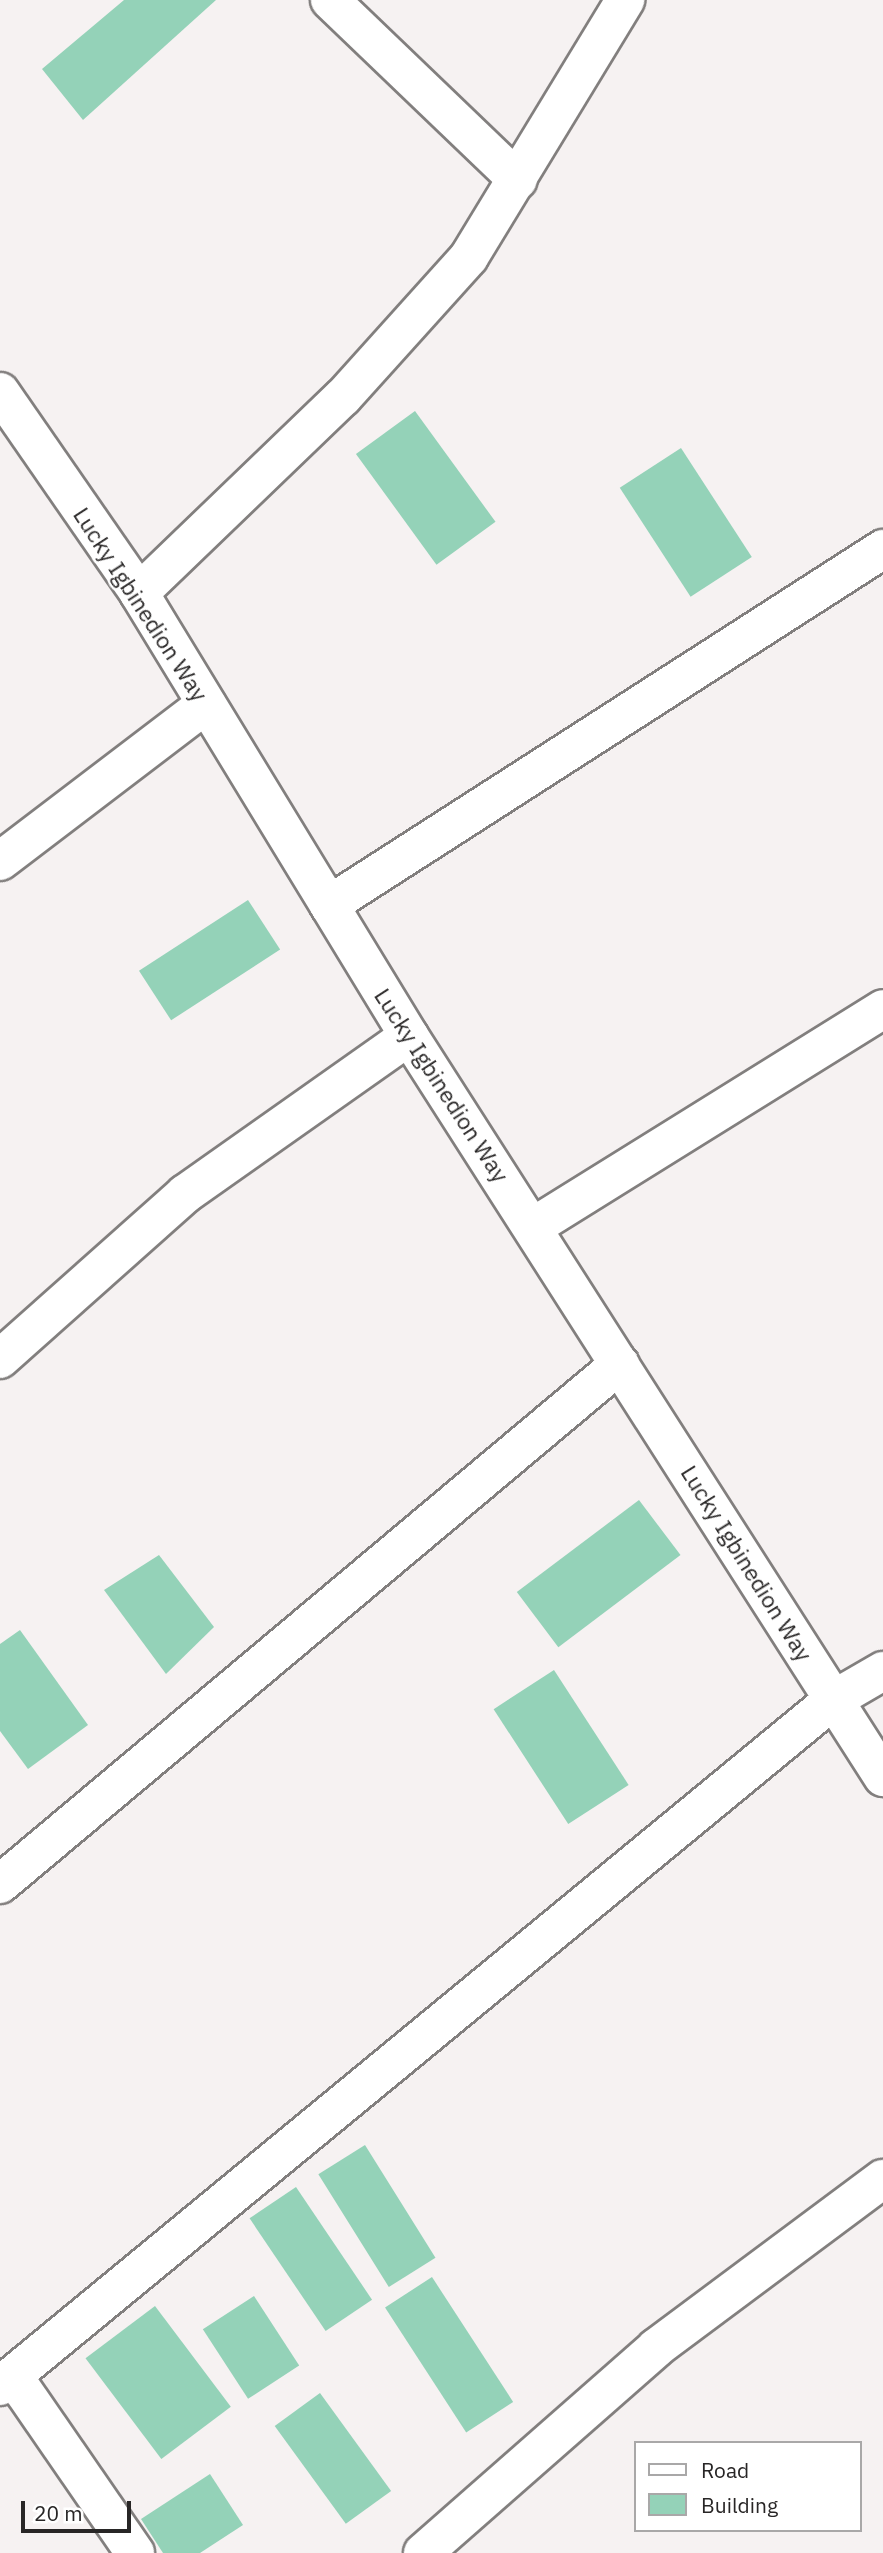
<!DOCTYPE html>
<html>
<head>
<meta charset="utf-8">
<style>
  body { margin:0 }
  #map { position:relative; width:883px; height:2553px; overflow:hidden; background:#f6f2f2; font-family:"IBM Plex Sans",sans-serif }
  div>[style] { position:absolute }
  .building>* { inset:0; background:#94d2b8; transform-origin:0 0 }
  .roads { filter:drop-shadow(2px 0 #827f7e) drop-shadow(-2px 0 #827f7e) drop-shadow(0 2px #827f7e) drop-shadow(0 -2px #827f7e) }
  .minor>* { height:38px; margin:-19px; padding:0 19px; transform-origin:19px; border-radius:19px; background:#fff }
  span { translate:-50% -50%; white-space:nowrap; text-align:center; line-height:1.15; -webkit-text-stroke:5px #fff; paint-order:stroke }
  .street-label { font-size:23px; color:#282626 }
  .legend { position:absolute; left:634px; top:2441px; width:228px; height:91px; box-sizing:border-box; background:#fff; border:2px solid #a9a8a8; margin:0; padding:9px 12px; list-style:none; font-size:21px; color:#282626 }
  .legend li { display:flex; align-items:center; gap:14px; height:35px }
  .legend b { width:35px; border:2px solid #a9a8a8 }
  .scale { position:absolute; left:21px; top:2501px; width:110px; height:32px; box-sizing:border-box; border:4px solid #282626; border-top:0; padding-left:9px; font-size:21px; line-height:24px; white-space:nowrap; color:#282626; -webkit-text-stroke:5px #fff; paint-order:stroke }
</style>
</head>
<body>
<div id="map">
  <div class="building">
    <div style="clip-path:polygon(124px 0,216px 0,83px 120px,42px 69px)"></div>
    <div style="left:415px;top:411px;width:137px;height:73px;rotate:54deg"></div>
    <div style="left:681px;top:448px;width:130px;height:73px;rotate:57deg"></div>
    <div style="left:248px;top:900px;width:59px;height:130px;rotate:57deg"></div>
    <div style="left:639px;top:1500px;width:69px;height:153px;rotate:53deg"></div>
    <div style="clip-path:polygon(159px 1555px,214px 1627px,166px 1674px,104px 1590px)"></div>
    <div style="clip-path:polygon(20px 1630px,88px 1725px,28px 1769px,0 1731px,0 1644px)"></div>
    <div style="left:554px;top:1670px;width:137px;height:72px;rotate:57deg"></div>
    <div style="left:365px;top:2145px;width:133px;height:55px;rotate:58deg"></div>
    <div style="left:296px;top:2187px;width:136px;height:56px;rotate:56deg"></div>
    <div style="left:432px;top:2277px;width:149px;height:56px;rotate:57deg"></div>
    <div style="left:254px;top:2296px;width:83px;height:61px;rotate:57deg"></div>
    <div style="left:155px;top:2306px;width:126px;height:87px;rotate:53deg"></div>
    <div style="left:320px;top:2393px;width:121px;height:56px;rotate:54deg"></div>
    <div style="clip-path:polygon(210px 2474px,243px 2525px,200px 2553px,163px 2553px,141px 2519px)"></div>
  </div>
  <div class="roads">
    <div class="minor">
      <div style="left:330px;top:0;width:260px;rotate:43.8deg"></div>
      <div style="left:0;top:392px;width:244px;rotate:55.3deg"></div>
      <div style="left:139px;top:593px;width:519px;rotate:58.64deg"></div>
      <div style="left:409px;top:1036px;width:880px;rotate:57.39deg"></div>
      <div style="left:139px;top:593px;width:283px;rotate:-43.9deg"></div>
      <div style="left:343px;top:397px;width:188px;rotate:-48deg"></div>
      <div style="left:469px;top:257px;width:301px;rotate:-58.7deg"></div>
      <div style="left:0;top:861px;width:259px;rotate:-37.3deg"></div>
      <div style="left:329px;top:905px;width:659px;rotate:-32.72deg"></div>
      <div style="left:533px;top:1227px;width:412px;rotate:-31.9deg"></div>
      <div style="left:0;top:1359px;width:248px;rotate:-41.7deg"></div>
      <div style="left:185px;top:1194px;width:274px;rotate:-35.2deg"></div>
      <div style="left:0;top:1884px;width:809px;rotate:-39.99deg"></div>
      <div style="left:13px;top:2376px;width:215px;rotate:55.4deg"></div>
      <div style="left:0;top:2386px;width:1079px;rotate:-39.47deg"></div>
      <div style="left:833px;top:1700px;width:58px;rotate:-30.1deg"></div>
      <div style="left:423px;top:2553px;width:310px;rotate:-41.3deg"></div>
      <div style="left:656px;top:2348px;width:283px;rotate:-36.7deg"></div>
    </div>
  </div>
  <div class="street-label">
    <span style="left:141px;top:604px;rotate:57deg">Lucky Igbinedion Way</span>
    <span style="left:442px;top:1085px;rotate:57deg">Lucky Igbinedion Way</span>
    <span style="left:747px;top:1563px;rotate:58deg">Lucky Igbinedion Way</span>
  </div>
  <ul class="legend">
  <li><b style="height:9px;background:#fff"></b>Road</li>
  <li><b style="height:19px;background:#94d2b8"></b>Building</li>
  </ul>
  <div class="scale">20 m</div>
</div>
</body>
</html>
